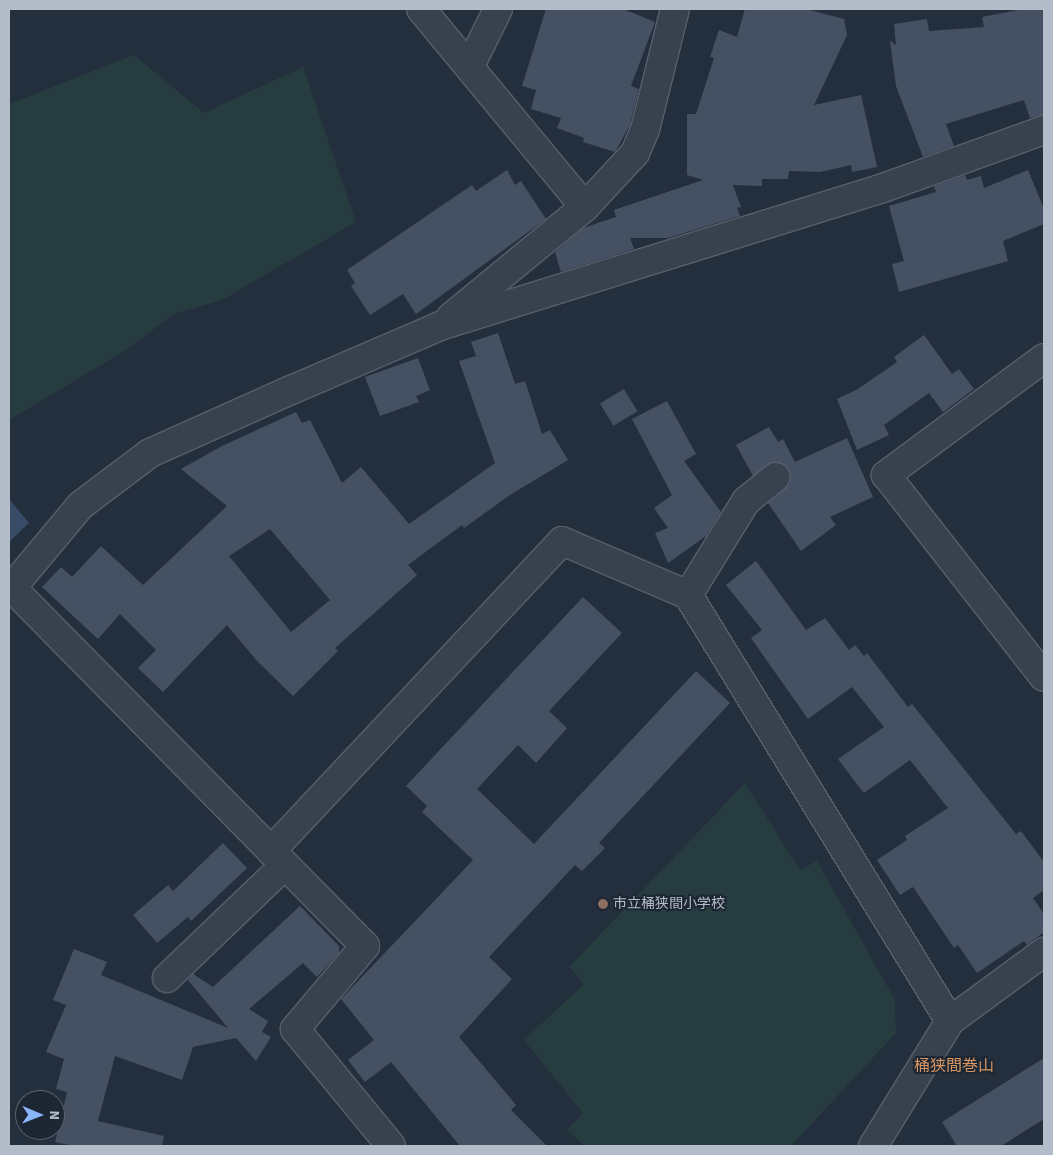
<!DOCTYPE html>
<html>
<head>
<meta charset="utf-8">
<style>
  body { margin:0 }
  #map { position:relative; width:1053px; height:1155px; overflow:hidden; background:#242f3e; font-family:"Source Sans 3","Noto Sans JP",sans-serif }
  div>[style] { position:absolute }
  .green>* { inset:0; background:#263c3f }
  .water>* { inset:0; background:#394c67 }
  .building>* { inset:0; background:#455162; transform-origin:0 0 }
  .roads { filter:drop-shadow(1px 0 #565f6c) drop-shadow(-1px 0 #565f6c) drop-shadow(0 1px #565f6c) drop-shadow(0 -1px #565f6c) }
  .minor>* { height:28px; margin:-14px; padding:0 14px; transform-origin:14px; border-radius:14px; background:#38414e }
  .dots>* { width:14px; height:14px; translate:-50% -50%; box-sizing:border-box; border:2px solid #1d2633; border-radius:50% }
  span { translate:-50% -50%; white-space:nowrap; text-align:center; line-height:1.15; -webkit-text-stroke:4px #1d2633; paint-order:stroke }
  .poi-label { font-size:14px; color:#b4bcc9 }
  .left { translate:0 -50%; text-align:left }
  .quarter-label { font-size:16px; color:#d59563 }
  .frame { position:absolute; inset:0; border:10px solid #b4bcc9; pointer-events:none }
  .north { position:absolute; left:15px; top:1090px; width:50px; height:50px; box-sizing:border-box; background:#1d2633; border:1px solid #59626f; border-radius:50%; rotate:91deg; font-size:14px; font-weight:700; line-height:20px; text-align:center; color:#b4bcc9 }
  .north::after { content:''; display:block; margin:auto; width:18px; height:22px; background:#8ab4f8; clip-path:polygon(50% 0,100% 100%,50% 72%,0 100%) }
</style>
</head>
<body>
<div id="map">
  <div class="green">
    <div style="clip-path:polygon(134px 55px,204px 113px,303px 67px,356px 222px,222px 300px,174px 314px,126px 350px,9px 420px,9px 104px)"></div>
    <div style="clip-path:polygon(745px 783px,800px 870px,817px 861px,895px 1000px,896px 1033px,791px 1146px,585px 1146px,567px 1130px,583px 1113px,524px 1040px,584px 984px,569px 967px)"></div>
  </div>
  <div class="water">
    <div style="clip-path:polygon(9px 499px,29px 523px,9px 542px)"></div>
  </div>
  <div class="building">
    <div style="clip-path:polygon(546px 9px,623px 9px,655px 22px,631px 86px,639px 89px,630px 125px,615px 152px,583px 142px,584px 138px,557px 128px,561px 118px,531px 109px,536px 90px,522px 86px)"></div>
    <div style="clip-path:polygon(745px 9px,806px 9px,844px 19px,847px 35px,814px 105px,861px 95px,877px 167px,852px 172px,851px 165px,820px 172px,789px 171px,788px 179px,762px 179px,762px 186px,733px 185px,741px 207px,737px 208px,740px 216px,668px 238px,630px 238px,634px 249px,561px 272px,555px 252px,583px 228px,616px 217px,614px 210px,703px 180px,687px 175px,687px 114px,696px 114px,714px 58px,710px 57px,719px 30px,737px 37px)"></div>
    <div style="clip-path:polygon(1023px 9px,1044px 9px,1044px 115px,1030px 118px,1024px 100px,946px 124px,954px 146px,923px 157px,896px 86px,890px 41px,896px 45px,894px 24px,927px 19px,929px 31px,984px 27px,982px 17px)"></div>
    <div style="clip-path:polygon(507px 170px,515px 185px,521px 181px,546px 219px,416px 314px,403px 294px,370px 315px,351px 286px,355px 283px,347px 270px,472px 185px,476px 191px)"></div>
    <div style="clip-path:polygon(1028px 170px,1044px 209px,1044px 224px,1003px 241px,1008px 261px,899px 292px,892px 264px,904px 261px,889px 206px,936px 192px,934px 186px,965px 175px,967px 180px,981px 176px,984px 188px)"></div>
    <div style="clip-path:polygon(evenodd,498px 333px,515px 384px,525px 381px,542px 434px,550px 430px,568px 460px,510px 495px,464px 528px,462px 525px,408px 565px,417px 575px,335px 648px,338px 651px,293px 696px,257px 661px,227px 625px,163px 692px,138px 668px,156px 650px,120px 614px,98px 639px,42px 587px,61px 567px,72px 577px,101px 546px,143px 585px,227px 506px,181px 469px,222px 446px,296px 412px,302px 423px,310px 420px,342px 483px,361px 467px,409px 524px,495px 463px,459px 361px,476px 356px,471px 342px,498px 333px,270px 529px,330px 600px,291px 632px,229px 556px,270px 529px)"></div>
    <div style="clip-path:polygon(924px 335px,952px 374px,959px 369px,974px 389px,943px 412px,929px 393px,884px 425px,889px 435px,857px 450px,837px 399px,858px 389px,897px 362px,894px 357px)"></div>
    <div style="clip-path:polygon(418px 358px,430px 390px,416px 396px,419px 402px,380px 416px,365px 377px)"></div>
    <div style="left:624px;top:389px;width:26px;height:28px;rotate:59deg"></div>
    <div style="clip-path:polygon(667px 401px,696px 454px,684px 461px,721px 512px,706px 536px,668px 563px,655px 533px,668px 528px,654px 508px,672px 495px,632px 419px)"></div>
    <div style="clip-path:polygon(769px 427px,778px 442px,783px 439px,795px 462px,847px 438px,873px 497px,830px 517px,836px 525px,801px 551px,768px 503px,790px 483px,788px 468px,773px 462px,753px 476px,736px 445px)"></div>
    <div style="clip-path:polygon(756px 561px,806px 630px,825px 618px,849px 650px,855px 645px,864px 656px,867px 653px,908px 707px,912px 704px,1016px 834px,1021px 831px,1044px 862px,1044px 890px,1033px 898px,1044px 914px,1044px 932px,1027px 945px,1024px 941px,977px 973px,958px 945px,954px 948px,913px 887px,900px 895px,877px 860px,907px 840px,905px 836px,948px 808px,910px 760px,864px 793px,859px 787px,838px 759px,884px 727px,852px 687px,808px 719px,751px 638px,762px 630px,726px 585px)"></div>
    <div style="clip-path:polygon(583px 597px,622px 633px,549px 711px,567px 728px,536px 763px,518px 745px,477px 789px,534px 844px,696px 671px,730px 703px,599px 843px,605px 848px,582px 871px,575px 865px,489px 957px,512px 979px,459px 1037px,516px 1105px,511px 1110px,547px 1146px,460px 1146px,391px 1062px,365px 1082px,348px 1060px,374px 1040px,341px 999px,473px 860px,422px 812px,427px 806px,406px 786px)"></div>
    <div style="clip-path:polygon(223px 843px,247px 868px,191px 921px,188px 917px,157px 943px,133px 915px,168px 885px,173px 891px)"></div>
    <div style="clip-path:polygon(300px 906px,339px 946px,339px 953px,317px 977px,303px 963px,249px 1009px,268px 1021px,262px 1032px,271px 1037px,256px 1061px,236px 1038px,193px 1047px,182px 1080px,115px 1056px,98px 1121px,164px 1136px,162px 1146px,74px 1146px,55px 1142px,67px 1092px,56px 1089px,64px 1059px,46px 1052px,66px 1005px,53px 1000px,74px 949px,107px 962px,101px 975px,228px 1028px,188px 980px,193px 974px,213px 987px)"></div>
    <div style="clip-path:polygon(1044px 1058px,1044px 1119px,1001px 1146px,957px 1146px,942px 1122px)"></div>
  </div>
  <div class="roads">
    <div class="minor">
      <div style="left:421px;top:9px;width:257px;rotate:50.4deg"></div>
      <div style="left:470px;top:66px;width:64px;rotate:-63.8deg"></div>
      <div style="left:451px;top:317px;width:173px;rotate:-39.4deg"></div>
      <div style="left:585px;top:207px;width:74px;rotate:-47.2deg"></div>
      <div style="left:635px;top:153px;width:25px;rotate:-67deg"></div>
      <div style="left:645px;top:130px;width:125px;rotate:-76.1deg"></div>
      <div style="left:1044px;top:358px;width:197px;rotate:143.5deg"></div>
      <div style="left:886px;top:475px;width:256px;rotate:52deg"></div>
      <div style="left:12px;top:588px;width:503px;rotate:45.4deg"></div>
      <div style="left:365px;top:946px;width:109px;rotate:130.1deg"></div>
      <div style="left:295px;top:1029px;width:151px;rotate:50.6deg"></div>
      <div style="left:9px;top:591px;width:112px;rotate:-50.1deg"></div>
      <div style="left:81px;top:505px;width:86px;rotate:-37deg"></div>
      <div style="left:150px;top:453px;width:154px;rotate:-24.1deg"></div>
      <div style="left:291px;top:390px;width:162px;rotate:-23.2deg"></div>
      <div style="left:440px;top:326px;width:464px;rotate:-17.3deg"></div>
      <div style="left:883px;top:188px;width:171px;rotate:-19.8deg"></div>
      <div style="left:688px;top:595px;width:110px;rotate:-58.3deg"></div>
      <div style="left:746px;top:501px;width:38px;rotate:-39deg"></div>
      <div style="left:271px;top:851px;width:425px;rotate:-46.8deg"></div>
      <div style="left:562px;top:541px;width:137px;rotate:23.2deg"></div>
      <div style="left:688px;top:595px;width:500px;rotate:58.41deg"></div>
      <div style="left:950px;top:1021px;width:147px;rotate:121.6deg"></div>
      <div style="left:167px;top:978px;width:163px;rotate:-43.8deg"></div>
      <div style="left:950px;top:1021px;width:117px;rotate:-36.3deg"></div>
    </div>
  </div>
  <div class="dots">
    <div style="left:603px;top:904px;background:#8d6e63"></div>
  </div>
  <div class="poi-label">
    <span class="left" style="left:613px;top:904px">市立桶狭間小学校</span>
  </div>
  <div class="quarter-label">
    <span style="left:954px;top:1066px">桶狭間巻山</span>
  </div>
  <div class="frame"></div>
  <div class="north">N</div>
</div>
</body>
</html>
